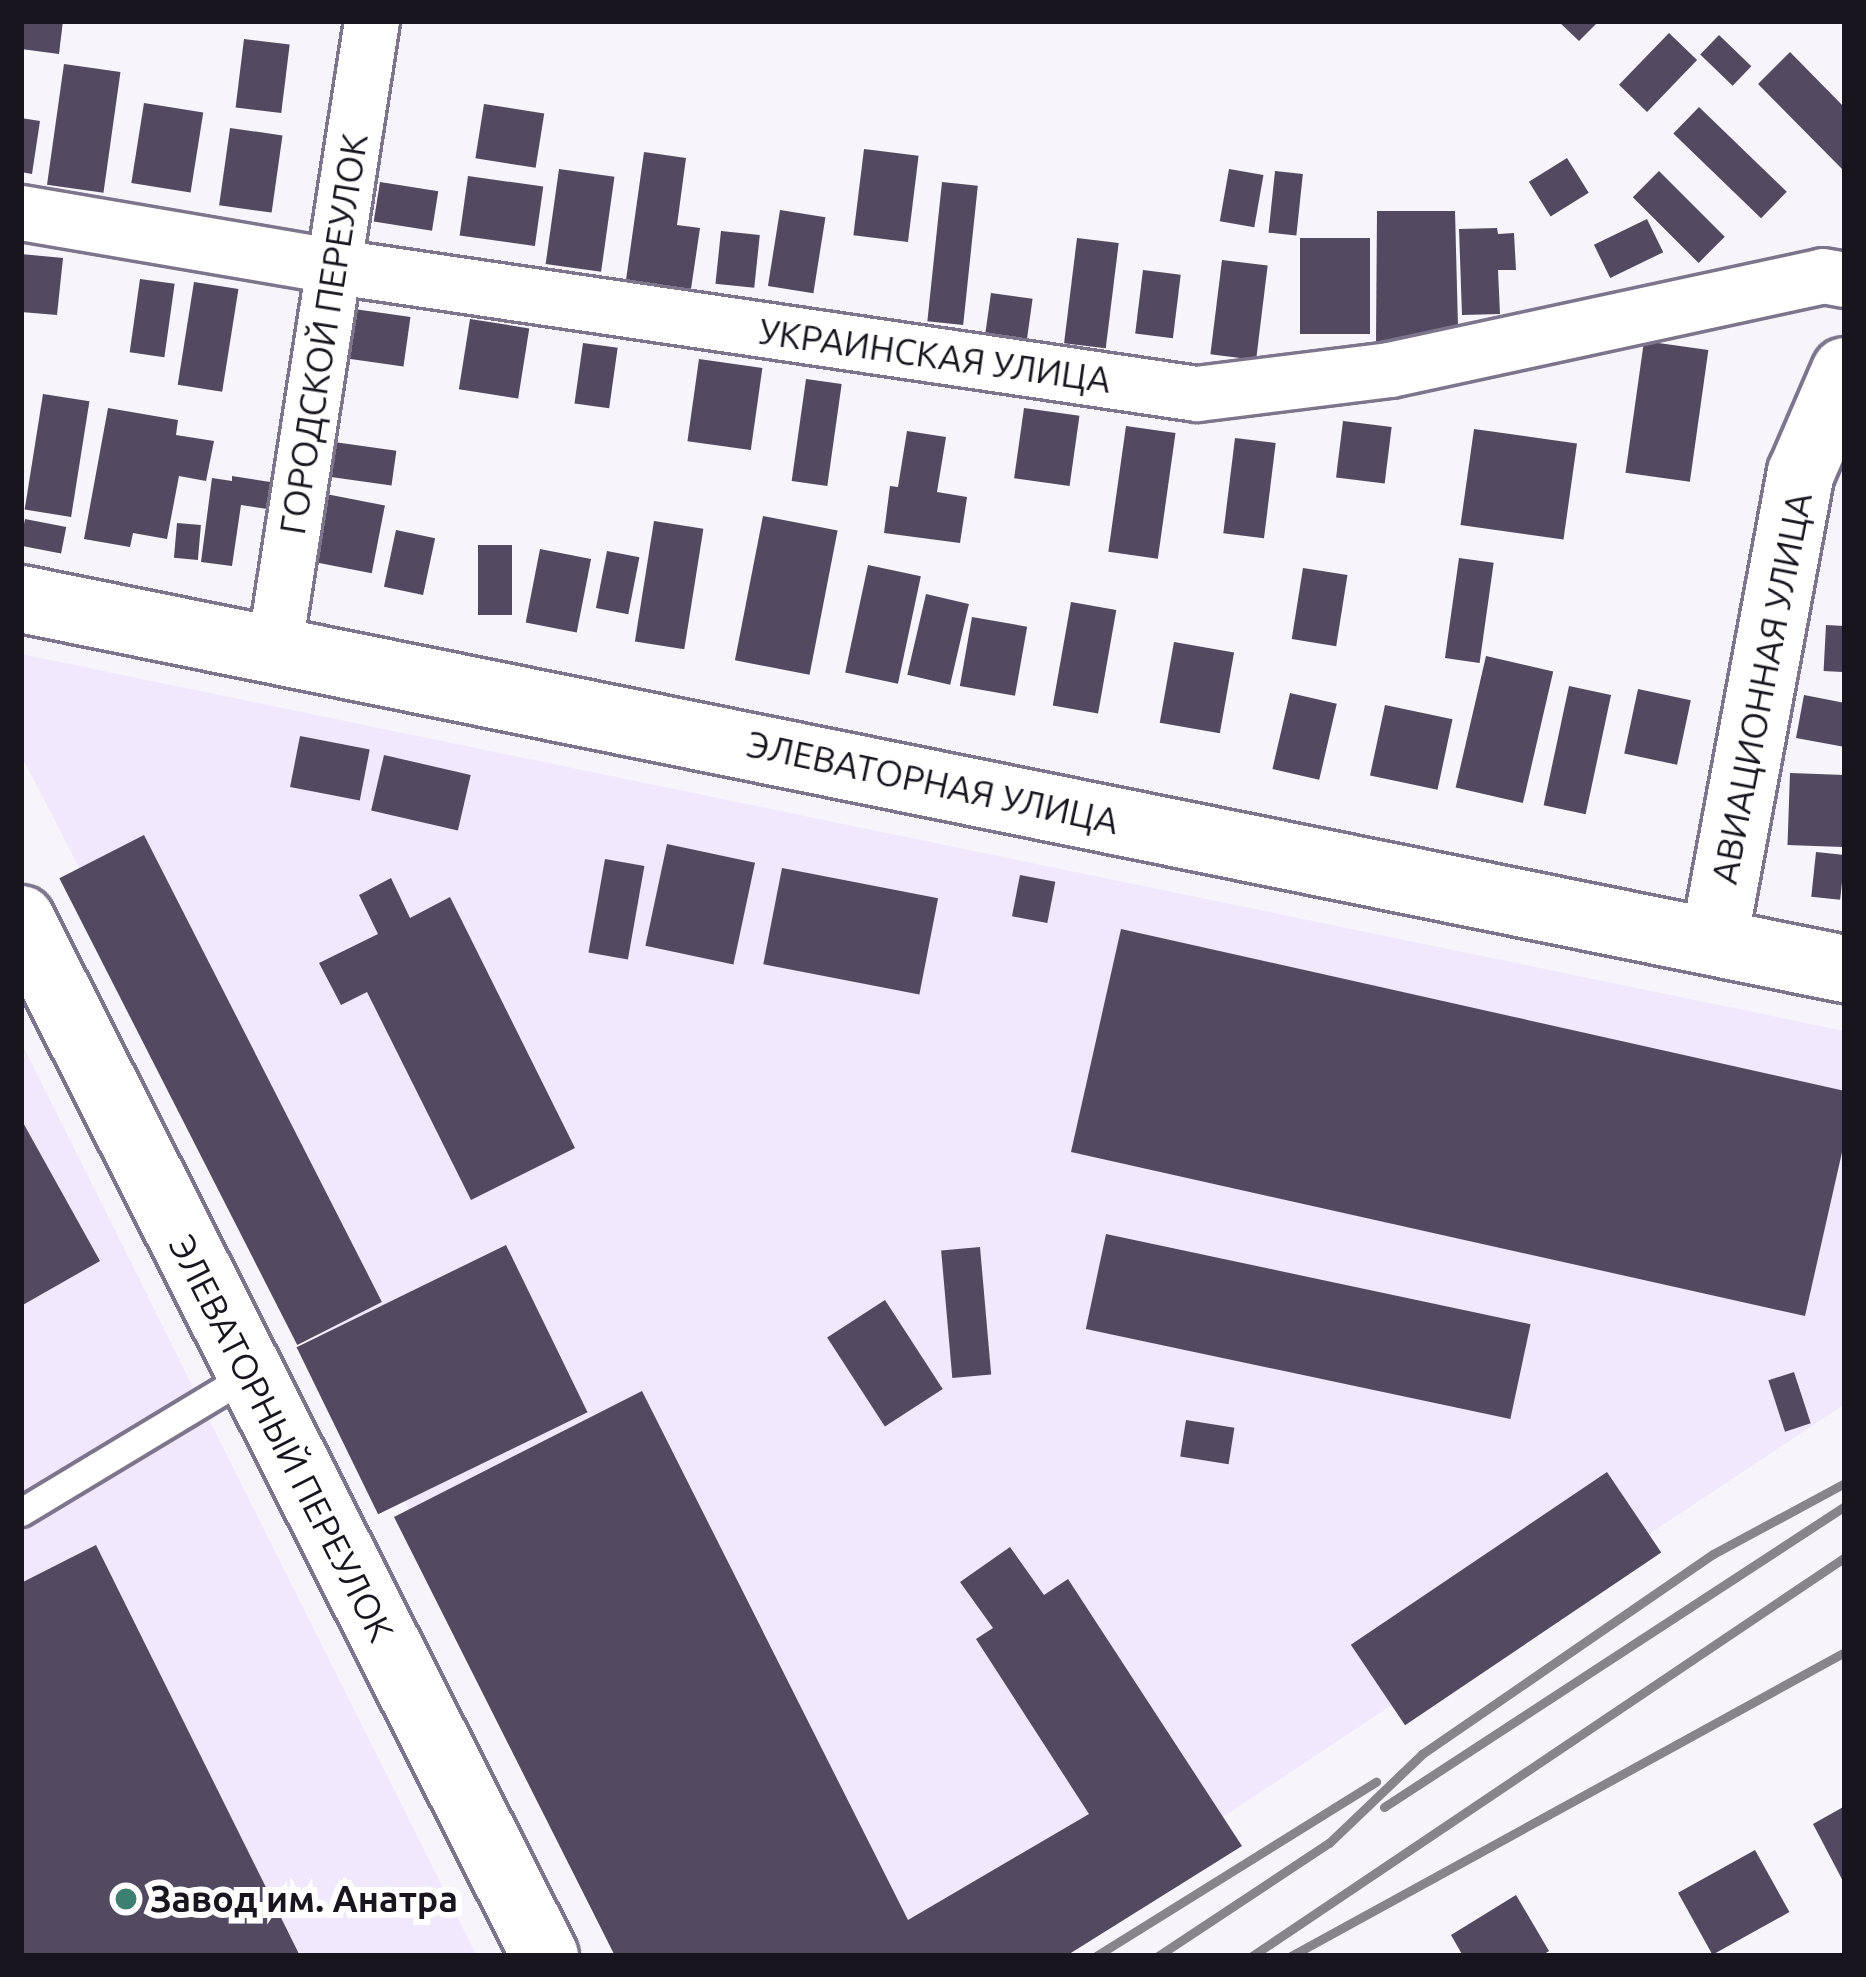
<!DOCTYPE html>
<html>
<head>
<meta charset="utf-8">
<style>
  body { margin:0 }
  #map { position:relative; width:1866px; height:1977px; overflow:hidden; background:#f7f5fb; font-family:Ubuntu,sans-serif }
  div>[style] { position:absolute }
  .built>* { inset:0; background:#f0e9fd }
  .building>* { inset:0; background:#514a60; transform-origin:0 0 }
  .roads { filter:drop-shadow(3px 0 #7c758c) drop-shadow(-3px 0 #7c758c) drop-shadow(0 3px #7c758c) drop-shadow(0 -3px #7c758c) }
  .lane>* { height:27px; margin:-13.5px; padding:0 13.5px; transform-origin:13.5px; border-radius:13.5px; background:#fff }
  .street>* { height:54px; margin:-27px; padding:0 27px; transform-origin:27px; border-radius:27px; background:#fff }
  .secondary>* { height:66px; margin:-33px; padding:0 33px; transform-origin:33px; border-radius:33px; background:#fff }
  .rail>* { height:9px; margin:-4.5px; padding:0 4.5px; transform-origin:4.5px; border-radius:4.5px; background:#87848c }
  .dots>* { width:33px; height:33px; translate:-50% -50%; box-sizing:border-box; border:6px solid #fff; border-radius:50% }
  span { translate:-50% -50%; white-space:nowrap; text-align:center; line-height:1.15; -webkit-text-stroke:12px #fff; paint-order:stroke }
  .street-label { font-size:36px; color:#18151e }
  .poi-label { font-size:36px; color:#18151e; font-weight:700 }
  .left { translate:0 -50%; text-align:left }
  .frame { position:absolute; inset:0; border:24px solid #18151e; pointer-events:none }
</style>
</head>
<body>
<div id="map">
  <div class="built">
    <div style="clip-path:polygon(21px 654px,1845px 1031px,1845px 1404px,1014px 1956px,638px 1956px,21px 755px)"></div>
    <div style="clip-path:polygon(21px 1042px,477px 1956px,21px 1956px)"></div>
  </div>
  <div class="building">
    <div style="clip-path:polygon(21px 21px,63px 21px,59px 54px,21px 49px)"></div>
    <div style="clip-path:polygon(1558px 21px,1599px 21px,1579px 41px)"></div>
    <div style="left:1669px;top:33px;width:39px;height:72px;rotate:44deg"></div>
    <div style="left:1719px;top:35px;width:45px;height:27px;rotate:44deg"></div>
    <div style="left:244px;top:39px;width:46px;height:69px;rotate:7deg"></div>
    <div style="clip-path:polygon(1790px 52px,1845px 108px,1845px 172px,1758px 84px)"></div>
    <div style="left:64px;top:64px;width:57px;height:122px;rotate:8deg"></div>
    <div style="left:144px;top:103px;width:60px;height:81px;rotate:9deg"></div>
    <div style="left:484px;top:104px;width:61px;height:55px;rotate:9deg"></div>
    <div style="left:1699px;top:107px;width:122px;height:37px;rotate:44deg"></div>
    <div style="clip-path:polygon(21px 118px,40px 121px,32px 174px,21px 172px)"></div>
    <div style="left:230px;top:128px;width:53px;height:78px;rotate:8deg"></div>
    <div style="left:864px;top:149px;width:55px;height:87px;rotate:7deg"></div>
    <div style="clip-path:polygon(644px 152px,686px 158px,677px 225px,700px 228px,691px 289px,626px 280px)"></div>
    <div style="left:1567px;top:158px;width:41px;height:45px;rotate:58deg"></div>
    <div style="left:559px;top:169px;width:56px;height:96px;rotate:8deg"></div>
    <div style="left:1229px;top:169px;width:35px;height:53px;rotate:10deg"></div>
    <div style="left:1275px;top:171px;width:28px;height:62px;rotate:6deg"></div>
    <div style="left:1659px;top:171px;width:93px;height:37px;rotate:45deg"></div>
    <div style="left:468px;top:176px;width:76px;height:60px;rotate:8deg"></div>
    <div style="left:380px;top:182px;width:59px;height:40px;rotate:9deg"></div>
    <div style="left:942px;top:182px;width:36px;height:140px;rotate:6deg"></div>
    <div style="left:780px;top:210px;width:46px;height:77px;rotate:9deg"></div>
    <div style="clip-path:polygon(1377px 211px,1455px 211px,1458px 327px,1414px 341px,1376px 344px)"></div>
    <div style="left:1647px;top:219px;width:37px;height:59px;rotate:64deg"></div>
    <div style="clip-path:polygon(1497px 228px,1498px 234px,1514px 233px,1516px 270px,1498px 270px,1500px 314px,1462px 315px,1459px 229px)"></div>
    <div style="left:721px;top:231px;width:39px;height:53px;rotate:6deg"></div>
    <div style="left:1077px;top:238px;width:42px;height:106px;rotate:7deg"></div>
    <div style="left:1300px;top:238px;width:70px;height:96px"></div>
    <div style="clip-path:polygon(21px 254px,63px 258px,57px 315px,21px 312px)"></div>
    <div style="left:1222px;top:260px;width:46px;height:95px;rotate:7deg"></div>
    <div style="left:1143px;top:270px;width:38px;height:64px;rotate:7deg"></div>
    <div style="left:140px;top:279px;width:35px;height:74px;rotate:8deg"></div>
    <div style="left:194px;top:282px;width:45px;height:104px;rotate:9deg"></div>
    <div style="left:991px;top:293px;width:42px;height:46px;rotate:8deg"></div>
    <div style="left:354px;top:309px;width:57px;height:50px;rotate:8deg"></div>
    <div style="left:470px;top:319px;width:60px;height:71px;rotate:9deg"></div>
    <div style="left:1644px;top:341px;width:65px;height:133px;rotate:8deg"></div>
    <div style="left:583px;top:343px;width:35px;height:61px;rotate:8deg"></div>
    <div style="left:699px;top:359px;width:64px;height:83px;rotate:8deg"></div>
    <div style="left:806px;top:379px;width:36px;height:103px;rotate:8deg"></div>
    <div style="left:43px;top:394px;width:47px;height:117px;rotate:9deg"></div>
    <div style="clip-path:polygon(108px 408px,178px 420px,176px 435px,214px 441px,206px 481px,179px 476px,167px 539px,133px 533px,130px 547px,84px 539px)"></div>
    <div style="left:1024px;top:408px;width:56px;height:71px;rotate:8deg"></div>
    <div style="left:1343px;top:421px;width:49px;height:57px;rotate:7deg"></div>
    <div style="left:1126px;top:426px;width:50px;height:127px;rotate:8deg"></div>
    <div style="left:1474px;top:429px;width:104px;height:97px;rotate:8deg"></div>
    <div style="clip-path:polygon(907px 431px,946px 437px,937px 492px,967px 497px,960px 543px,884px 533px,890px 486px,898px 487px)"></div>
    <div style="left:1235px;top:438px;width:41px;height:96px;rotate:7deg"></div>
    <div style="left:334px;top:442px;width:63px;height:35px;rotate:8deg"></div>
    <div style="clip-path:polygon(232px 476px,277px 483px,274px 510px,241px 505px,232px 566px,201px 562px,212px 478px,232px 481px)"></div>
    <div style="left:326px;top:494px;width:60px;height:69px;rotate:11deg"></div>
    <div style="left:763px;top:516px;width:76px;height:147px;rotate:11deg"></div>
    <div style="left:25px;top:519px;width:42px;height:27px;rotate:11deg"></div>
    <div style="left:654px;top:521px;width:50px;height:122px;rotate:9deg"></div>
    <div style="left:177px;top:523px;width:24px;height:35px;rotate:5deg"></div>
    <div style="left:396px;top:530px;width:40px;height:58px;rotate:12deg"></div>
    <div style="left:478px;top:545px;width:34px;height:70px"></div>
    <div style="left:540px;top:549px;width:52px;height:75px;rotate:11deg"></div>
    <div style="left:607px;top:551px;width:33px;height:58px;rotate:11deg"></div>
    <div style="left:1459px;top:558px;width:35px;height:101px;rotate:8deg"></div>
    <div style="left:868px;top:565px;width:54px;height:110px;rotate:12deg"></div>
    <div style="left:1303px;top:568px;width:45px;height:72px;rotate:9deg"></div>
    <div style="left:926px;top:594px;width:44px;height:83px;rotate:13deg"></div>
    <div style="left:1071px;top:602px;width:46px;height:105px;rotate:10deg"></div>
    <div style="left:972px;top:617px;width:56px;height:70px;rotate:10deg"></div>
    <div style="left:1826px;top:625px;width:19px;height:46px;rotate:3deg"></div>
    <div style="left:1174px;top:642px;width:61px;height:82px;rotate:10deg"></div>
    <div style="left:1486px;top:656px;width:69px;height:135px;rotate:13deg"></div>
    <div style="left:1569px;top:686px;width:43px;height:122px;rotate:12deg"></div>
    <div style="left:1638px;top:689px;width:54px;height:66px;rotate:12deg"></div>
    <div style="left:1290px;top:693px;width:48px;height:78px;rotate:13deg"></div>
    <div style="clip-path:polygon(1804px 695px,1845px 703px,1845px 747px,1796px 738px)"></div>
    <div style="left:1385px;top:705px;width:69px;height:72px;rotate:12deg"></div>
    <div style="left:300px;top:736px;width:71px;height:52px;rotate:11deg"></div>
    <div style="left:384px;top:755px;width:89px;height:57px;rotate:13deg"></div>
    <div style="left:1790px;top:773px;width:55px;height:72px;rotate:2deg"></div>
    <div style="left:144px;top:835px;width:524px;height:95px;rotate:63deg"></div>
    <div style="left:667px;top:844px;width:90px;height:104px;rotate:12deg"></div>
    <div style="left:1816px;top:852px;width:29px;height:45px;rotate:6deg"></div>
    <div style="left:605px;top:859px;width:40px;height:95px;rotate:10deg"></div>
    <div style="left:782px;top:868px;width:159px;height:98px;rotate:11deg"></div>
    <div style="left:1020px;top:875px;width:36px;height:42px;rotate:11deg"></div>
    <div style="clip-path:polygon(391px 878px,410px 918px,450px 897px,575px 1148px,471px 1200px,367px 992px,341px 1005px,319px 963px,378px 934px,359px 895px)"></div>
    <div style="clip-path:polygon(1121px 929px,1845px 1091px,1845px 1139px,1805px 1316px,1071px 1152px)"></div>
    <div style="clip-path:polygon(21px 1119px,100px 1261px,21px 1306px)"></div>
    <div style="left:1106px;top:1234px;width:434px;height:97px;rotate:12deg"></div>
    <div style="left:506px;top:1245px;width:186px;height:233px;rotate:64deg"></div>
    <div style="left:980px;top:1247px;width:128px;height:39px;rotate:85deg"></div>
    <div style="left:885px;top:1300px;width:106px;height:69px;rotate:57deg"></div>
    <div style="left:1794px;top:1372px;width:54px;height:27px;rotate:72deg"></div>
    <div style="clip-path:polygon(642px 1391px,908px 1920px,1089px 1814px,976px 1639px,993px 1628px,960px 1582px,1010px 1547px,1044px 1595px,1068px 1579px,1242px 1846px,1066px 1956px,615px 1956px,394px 1517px)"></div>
    <div style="left:1186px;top:1420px;width:49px;height:37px;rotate:9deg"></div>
    <div style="left:1607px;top:1472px;width:97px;height:309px;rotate:56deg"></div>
    <div style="clip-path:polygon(96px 1545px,300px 1956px,21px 1956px,21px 1583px)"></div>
    <div style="clip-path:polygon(1845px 1806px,1845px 1885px,1813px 1824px)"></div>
    <div style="left:1755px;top:1850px;width:71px;height:88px;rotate:61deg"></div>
    <div style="clip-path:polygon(1516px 1895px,1549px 1951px,1541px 1956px,1463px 1956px,1451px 1935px)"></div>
  </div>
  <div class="roads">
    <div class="lane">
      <div style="left:21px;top:1512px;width:267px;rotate:-31.1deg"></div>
    </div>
    <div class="street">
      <div style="left:21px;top:213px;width:314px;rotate:9.7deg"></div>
      <div style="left:330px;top:266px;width:876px;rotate:8.4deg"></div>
      <div style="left:1197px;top:394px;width:194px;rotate:-7.1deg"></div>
      <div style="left:1390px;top:370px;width:443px;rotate:-12.2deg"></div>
      <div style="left:1823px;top:276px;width:22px;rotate:10deg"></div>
      <div style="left:275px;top:647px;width:633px;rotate:-81.19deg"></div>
    </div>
    <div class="secondary">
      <div style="left:21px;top:599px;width:1861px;rotate:11.47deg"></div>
      <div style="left:21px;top:919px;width:1162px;rotate:63.19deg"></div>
      <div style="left:1714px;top:941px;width:476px;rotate:-79.5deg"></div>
      <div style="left:1801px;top:473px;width:111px;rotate:-66.7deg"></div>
    </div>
  </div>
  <div class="rail">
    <div style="left:1384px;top:1807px;width:551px;rotate:-33.14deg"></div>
    <div style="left:1096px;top:1956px;width:330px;rotate:-31.9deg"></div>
    <div style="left:1158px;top:1956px;width:205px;rotate:-33.5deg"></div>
    <div style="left:1329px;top:1843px;width:129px;rotate:-43.7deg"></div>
    <div style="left:1422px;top:1754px;width:353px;rotate:-34.5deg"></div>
    <div style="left:1713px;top:1554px;width:150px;rotate:-28.3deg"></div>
    <div style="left:1252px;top:1956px;width:715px;rotate:-33.93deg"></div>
    <div style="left:1291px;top:1956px;width:632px;rotate:-28.76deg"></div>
  </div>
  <div class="dots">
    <div style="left:126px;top:1899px;background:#3d8072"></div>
  </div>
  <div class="street-label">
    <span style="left:323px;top:334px;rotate:-81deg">ГОРОДСКОЙ ПЕРЕУЛОК</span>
    <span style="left:935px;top:355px;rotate:8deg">УКРАИНСКАЯ УЛИЦА</span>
    <span style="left:1761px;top:688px;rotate:-79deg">АВИАЦИОННАЯ УЛИЦА</span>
    <span style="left:933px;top:782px;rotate:12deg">ЭЛЕВАТОРНАЯ УЛИЦА</span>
    <span style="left:282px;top:1438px;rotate:63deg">ЭЛЕВАТОРНЫЙ ПЕРЕУЛОК</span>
  </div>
  <div class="poi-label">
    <span class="left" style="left:150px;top:1899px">Завод им. Анатра</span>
  </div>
  <div class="frame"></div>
</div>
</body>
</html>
